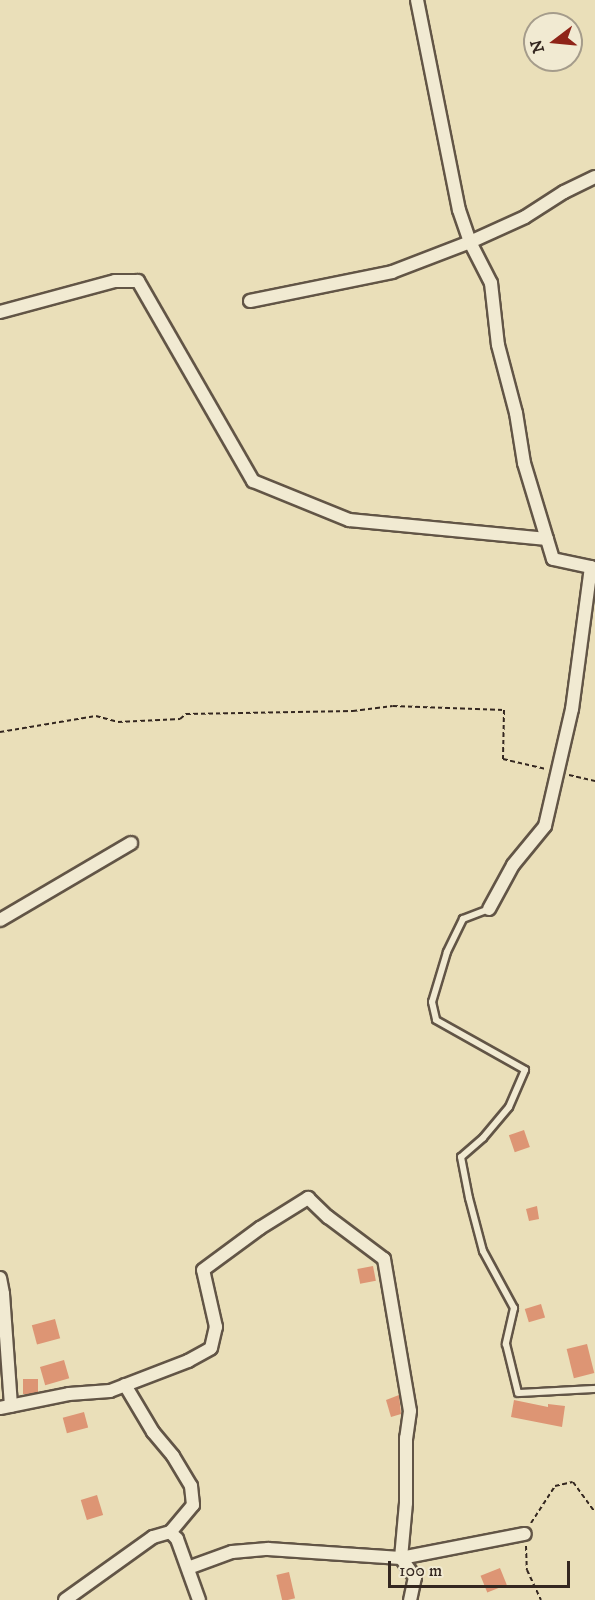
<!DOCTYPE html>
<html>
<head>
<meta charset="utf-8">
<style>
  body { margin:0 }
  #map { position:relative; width:595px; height:1600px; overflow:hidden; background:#eadfb9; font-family:"IM FELL DW Pica",serif }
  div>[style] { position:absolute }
  .building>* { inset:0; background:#dd9574; transform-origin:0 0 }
  .path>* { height:2px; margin-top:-1px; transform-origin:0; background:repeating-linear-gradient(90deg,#342720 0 4.5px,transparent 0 7.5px) }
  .roads { filter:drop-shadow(2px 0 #625546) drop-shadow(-2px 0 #625546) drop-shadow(0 2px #625546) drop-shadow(0 -2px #625546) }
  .service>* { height:6px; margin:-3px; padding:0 3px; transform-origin:3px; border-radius:3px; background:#f1ead2 }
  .minor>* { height:12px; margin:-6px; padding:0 6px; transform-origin:6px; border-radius:6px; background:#f1ead2 }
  span { translate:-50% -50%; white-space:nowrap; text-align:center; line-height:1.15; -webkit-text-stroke:4.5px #f1ead2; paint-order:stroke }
  .north { position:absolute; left:523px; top:12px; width:60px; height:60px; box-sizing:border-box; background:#f1ead2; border:2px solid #a59c8b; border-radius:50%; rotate:254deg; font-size:16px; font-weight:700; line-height:24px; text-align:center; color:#342720 }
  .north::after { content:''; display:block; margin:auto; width:21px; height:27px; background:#8f2418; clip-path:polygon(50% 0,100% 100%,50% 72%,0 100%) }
  .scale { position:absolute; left:388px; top:1561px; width:182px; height:27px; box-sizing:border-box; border:3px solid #342720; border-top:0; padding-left:8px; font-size:18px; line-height:21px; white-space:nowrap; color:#342720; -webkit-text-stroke:4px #f1ead2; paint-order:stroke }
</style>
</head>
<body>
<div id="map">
  <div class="building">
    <div style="left:524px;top:1130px;width:18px;height:16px;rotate:71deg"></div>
    <div style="clip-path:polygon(537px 1206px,539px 1219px,529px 1221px,526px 1209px)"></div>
    <div style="left:373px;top:1266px;width:15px;height:16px;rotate:79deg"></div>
    <div style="left:541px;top:1304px;width:14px;height:17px;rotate:73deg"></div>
    <div style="left:55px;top:1319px;width:20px;height:24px;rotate:75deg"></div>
    <div style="left:587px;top:1344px;width:30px;height:21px;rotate:76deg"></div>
    <div style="left:64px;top:1360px;width:19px;height:25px;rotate:74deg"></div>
    <div style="left:23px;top:1379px;width:15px;height:15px"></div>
    <div style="clip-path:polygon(399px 1395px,401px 1414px,391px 1417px,386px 1400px)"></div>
    <div style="clip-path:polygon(514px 1400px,548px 1407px,548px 1404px,565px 1406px,562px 1427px,511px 1417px)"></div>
    <div style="left:84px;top:1412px;width:16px;height:22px;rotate:75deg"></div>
    <div style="left:97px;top:1495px;width:21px;height:17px;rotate:73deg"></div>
    <div style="left:500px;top:1568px;width:18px;height:21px;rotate:68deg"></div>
    <div style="left:289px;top:1572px;width:27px;height:13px;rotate:77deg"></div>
  </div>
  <div class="path">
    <div style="left:0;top:732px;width:97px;rotate:-9.5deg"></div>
    <div style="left:96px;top:716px;width:23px;rotate:15deg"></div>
    <div style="left:118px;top:722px;width:62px;rotate:-2.8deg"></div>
    <div style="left:180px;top:719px;width:8px;rotate:-40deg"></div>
    <div style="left:186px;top:714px;width:167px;rotate:-1deg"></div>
    <div style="left:353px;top:711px;width:40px;rotate:-7.1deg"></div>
    <div style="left:393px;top:706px;width:111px;rotate:2.1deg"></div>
    <div style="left:504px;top:710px;width:49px;rotate:91.2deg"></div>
    <div style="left:503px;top:759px;width:44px;rotate:13.1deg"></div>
    <div style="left:569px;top:775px;width:27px;rotate:13deg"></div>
    <div style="left:531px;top:1523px;width:44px;rotate:-57deg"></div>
    <div style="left:555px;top:1486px;width:18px;rotate:-13deg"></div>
    <div style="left:573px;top:1482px;width:37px;rotate:54deg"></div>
    <div style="left:526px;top:1546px;width:24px;rotate:88deg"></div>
    <div style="left:527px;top:1570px;width:33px;rotate:65deg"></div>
  </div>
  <div class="roads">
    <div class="service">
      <div style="left:489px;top:909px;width:28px;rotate:159deg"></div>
      <div style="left:463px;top:919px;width:37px;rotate:116deg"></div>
      <div style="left:447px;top:952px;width:52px;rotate:106.7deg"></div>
      <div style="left:432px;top:1002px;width:18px;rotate:77deg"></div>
      <div style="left:436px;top:1020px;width:102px;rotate:29.3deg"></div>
      <div style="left:525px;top:1070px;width:40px;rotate:113.4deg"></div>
      <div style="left:509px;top:1107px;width:40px;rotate:130deg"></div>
      <div style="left:483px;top:1138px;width:29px;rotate:139deg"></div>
      <div style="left:461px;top:1157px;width:42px;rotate:79deg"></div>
      <div style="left:469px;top:1198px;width:55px;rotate:75.2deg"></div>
      <div style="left:483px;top:1251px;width:65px;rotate:61.5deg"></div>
      <div style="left:514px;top:1308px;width:37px;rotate:103deg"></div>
      <div style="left:506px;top:1344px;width:50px;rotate:76.2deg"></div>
      <div style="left:518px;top:1393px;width:77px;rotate:-3deg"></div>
    </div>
    <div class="minor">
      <div style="left:417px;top:0;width:214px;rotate:78.7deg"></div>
      <div style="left:459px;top:210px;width:34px;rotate:71deg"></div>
      <div style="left:470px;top:242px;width:60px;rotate:-24.4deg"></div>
      <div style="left:525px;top:217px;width:46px;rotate:-32.7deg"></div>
      <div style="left:564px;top:192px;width:34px;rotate:-26deg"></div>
      <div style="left:250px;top:301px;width:145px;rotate:-11.5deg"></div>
      <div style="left:392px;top:272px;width:84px;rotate:-21deg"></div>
      <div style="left:470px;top:242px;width:46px;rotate:62.9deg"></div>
      <div style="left:491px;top:283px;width:62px;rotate:83.6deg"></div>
      <div style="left:498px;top:345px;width:70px;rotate:75.2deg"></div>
      <div style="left:516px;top:413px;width:51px;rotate:80.9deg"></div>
      <div style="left:524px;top:463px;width:100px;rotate:73.2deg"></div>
      <div style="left:553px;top:559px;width:39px;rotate:12deg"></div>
      <div style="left:591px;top:567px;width:143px;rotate:97.6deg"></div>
      <div style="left:572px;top:709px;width:120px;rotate:103deg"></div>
      <div style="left:545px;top:826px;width:50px;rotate:129.4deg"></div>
      <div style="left:513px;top:865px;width:50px;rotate:118.6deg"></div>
      <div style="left:0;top:312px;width:119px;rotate:-15.1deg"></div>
      <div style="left:115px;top:281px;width:23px"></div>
      <div style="left:138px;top:281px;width:231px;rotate:60.1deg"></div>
      <div style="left:253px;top:481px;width:104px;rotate:22.1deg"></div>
      <div style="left:349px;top:520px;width:199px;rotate:5.5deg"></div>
      <div style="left:0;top:920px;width:152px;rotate:-30.4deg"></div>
      <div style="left:0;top:1278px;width:16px;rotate:79deg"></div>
      <div style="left:0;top:1295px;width:3px;rotate:-18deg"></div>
      <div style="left:3px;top:1294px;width:112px;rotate:85.9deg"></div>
      <div style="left:125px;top:1385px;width:55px;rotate:59.2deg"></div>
      <div style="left:153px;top:1432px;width:31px;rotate:50deg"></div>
      <div style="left:173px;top:1456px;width:35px;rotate:59deg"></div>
      <div style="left:191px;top:1486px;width:19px;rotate:84deg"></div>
      <div style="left:193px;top:1505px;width:35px;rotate:130deg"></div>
      <div style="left:0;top:1408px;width:70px;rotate:-11.5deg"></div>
      <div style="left:69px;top:1394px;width:41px;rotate:-4.2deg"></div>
      <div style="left:110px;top:1391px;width:84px;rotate:-21deg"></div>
      <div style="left:188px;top:1361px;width:26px;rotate:-29deg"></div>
      <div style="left:211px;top:1348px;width:22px;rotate:-77deg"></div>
      <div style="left:216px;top:1327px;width:58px;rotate:-102.8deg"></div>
      <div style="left:203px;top:1270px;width:71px;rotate:-36.4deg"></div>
      <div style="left:260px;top:1228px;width:57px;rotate:-32deg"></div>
      <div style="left:308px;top:1198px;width:28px;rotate:44deg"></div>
      <div style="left:328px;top:1217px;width:70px;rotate:36.9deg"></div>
      <div style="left:384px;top:1259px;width:154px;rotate:80.3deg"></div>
      <div style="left:410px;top:1411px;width:27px;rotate:98deg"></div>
      <div style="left:406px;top:1438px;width:65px;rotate:90deg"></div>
      <div style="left:406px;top:1503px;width:55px;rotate:95.2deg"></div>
      <div style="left:401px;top:1558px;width:24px;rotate:54deg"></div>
      <div style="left:415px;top:1577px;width:24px;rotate:102deg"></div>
      <div style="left:188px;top:1568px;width:47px;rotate:-20deg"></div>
      <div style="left:232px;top:1552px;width:36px;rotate:-5deg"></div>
      <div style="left:268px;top:1549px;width:133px;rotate:3.9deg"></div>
      <div style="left:401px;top:1558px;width:126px;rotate:-11deg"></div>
      <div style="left:65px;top:1600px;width:108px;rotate:-35.6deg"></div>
      <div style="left:153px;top:1537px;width:18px;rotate:-16deg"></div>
      <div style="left:170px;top:1532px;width:10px;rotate:45deg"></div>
      <div style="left:177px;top:1539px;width:65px;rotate:70.2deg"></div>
    </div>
  </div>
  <div class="north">N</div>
  <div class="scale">100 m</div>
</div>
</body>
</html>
